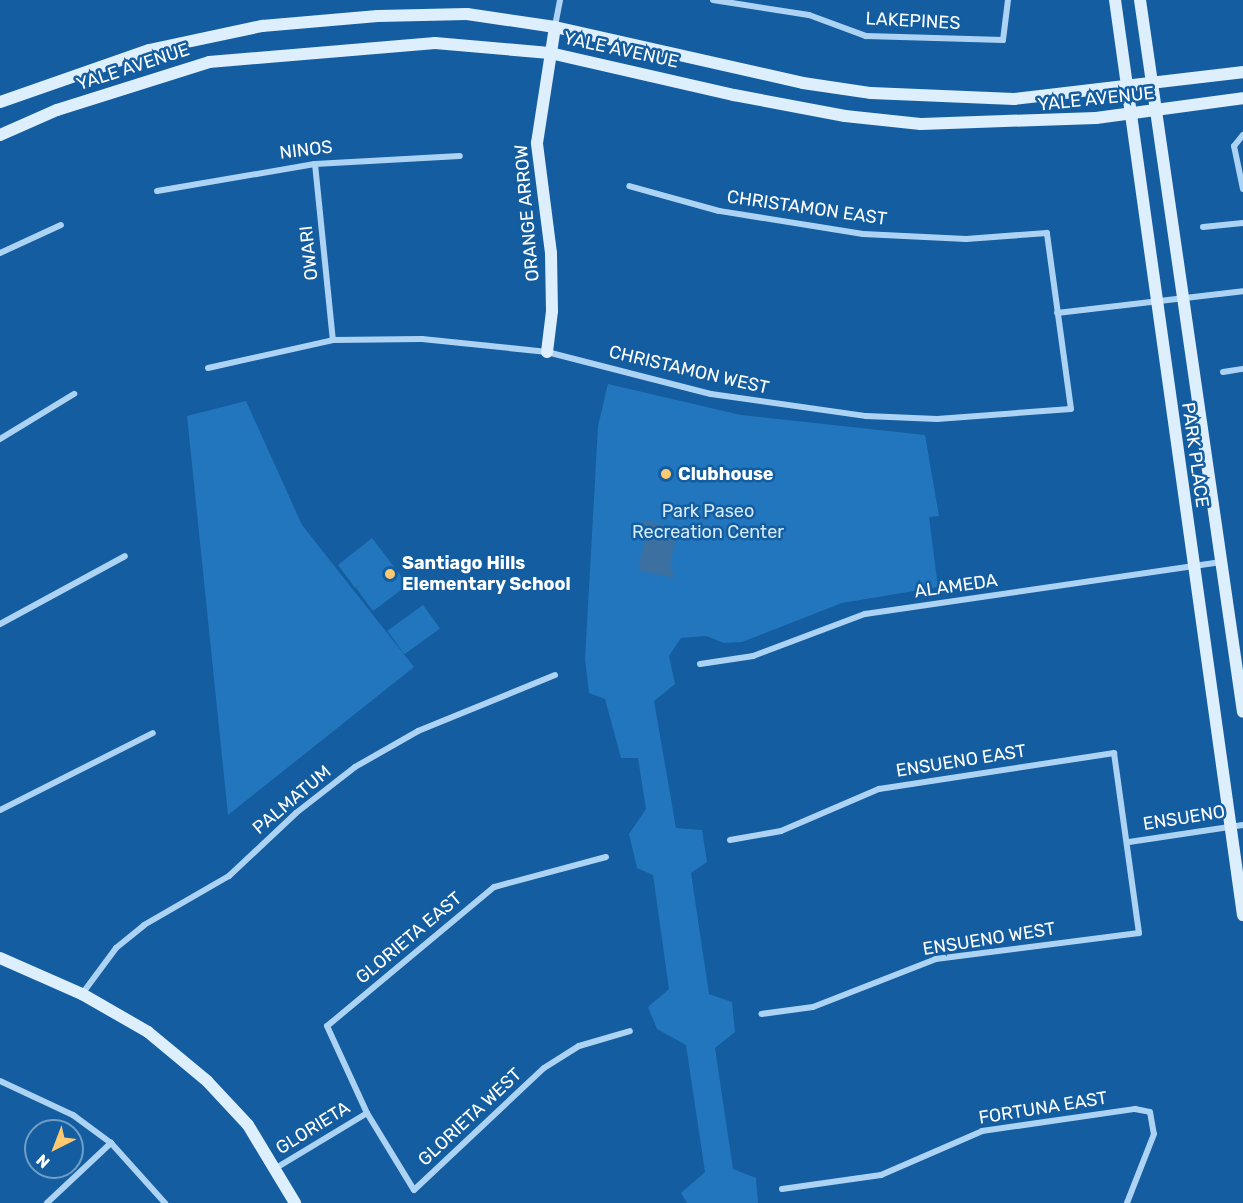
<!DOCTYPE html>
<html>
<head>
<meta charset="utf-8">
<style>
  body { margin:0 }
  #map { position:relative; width:1243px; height:1203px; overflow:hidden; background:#135da0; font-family:Rubik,sans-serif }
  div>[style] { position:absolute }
  .green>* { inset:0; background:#2276bd; transform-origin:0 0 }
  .water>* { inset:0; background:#3c70a0 }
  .street>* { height:6px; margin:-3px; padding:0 3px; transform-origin:3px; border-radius:3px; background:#acd3f4 }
  .secondary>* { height:12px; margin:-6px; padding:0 6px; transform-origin:6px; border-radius:6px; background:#ddeefd }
  .dots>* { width:16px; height:16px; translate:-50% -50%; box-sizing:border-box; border:3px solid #135da0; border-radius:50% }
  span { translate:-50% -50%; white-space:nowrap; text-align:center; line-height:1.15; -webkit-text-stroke:5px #135da0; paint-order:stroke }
  .street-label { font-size:18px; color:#fff }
  .poi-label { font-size:18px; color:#fff; font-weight:700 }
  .left { translate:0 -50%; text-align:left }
  .park-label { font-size:18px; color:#d5ebfe }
  .north { position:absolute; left:24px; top:1119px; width:60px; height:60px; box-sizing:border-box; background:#135da0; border:2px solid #719ec6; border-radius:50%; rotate:222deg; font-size:16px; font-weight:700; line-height:24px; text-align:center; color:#fff }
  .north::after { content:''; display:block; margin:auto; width:21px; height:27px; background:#ffc970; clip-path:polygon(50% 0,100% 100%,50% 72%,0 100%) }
</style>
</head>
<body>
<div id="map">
  <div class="green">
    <div style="clip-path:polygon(608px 384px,741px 415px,925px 435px,939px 516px,929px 517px,938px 587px,842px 603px,742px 642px,724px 643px,706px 636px,681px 638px,669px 656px,675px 684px,654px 701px,676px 828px,702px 830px,707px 862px,691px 873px,709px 994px,732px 1002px,735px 1032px,715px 1048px,733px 1169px,756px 1178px,758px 1203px,687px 1203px,681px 1193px,705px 1172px,686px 1045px,657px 1029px,648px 1007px,669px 989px,653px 875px,637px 868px,629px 834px,646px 809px,638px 758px,621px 758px,605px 699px,589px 693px,585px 659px,598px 426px)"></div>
    <div style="clip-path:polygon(246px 401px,302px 525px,414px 667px,228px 815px,187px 416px)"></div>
    <div style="clip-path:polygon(372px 538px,408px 585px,373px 611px,356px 588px,360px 585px,355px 588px,338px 565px)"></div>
    <div style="left:423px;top:605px;width:29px;height:44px;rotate:54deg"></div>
  </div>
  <div class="water">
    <div style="clip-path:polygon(643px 520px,678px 528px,670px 564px,674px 578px,638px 570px,646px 535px)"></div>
  </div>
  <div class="street">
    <div style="left:713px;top:0;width:97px;rotate:8.9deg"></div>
    <div style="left:809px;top:15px;width:61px;rotate:20.2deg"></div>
    <div style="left:866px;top:36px;width:137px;rotate:1.7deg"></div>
    <div style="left:1003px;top:40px;width:40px;rotate:-82.9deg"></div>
    <div style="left:555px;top:26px;width:26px;rotate:-79deg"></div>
    <div style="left:1243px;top:135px;width:14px;rotate:129deg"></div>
    <div style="left:1234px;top:146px;width:44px;rotate:78.2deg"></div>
    <div style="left:315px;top:164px;width:177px;rotate:84.2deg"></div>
    <div style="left:157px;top:191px;width:160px;rotate:-9.7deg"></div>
    <div style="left:315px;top:164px;width:145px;rotate:-3.2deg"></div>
    <div style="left:1203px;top:227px;width:40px;rotate:-5.7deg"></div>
    <div style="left:0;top:253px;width:67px;rotate:-24.7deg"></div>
    <div style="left:1057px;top:313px;width:187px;rotate:-6.7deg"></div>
    <div style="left:208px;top:368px;width:128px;rotate:-12.6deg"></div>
    <div style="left:333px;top:340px;width:89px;rotate:-0.6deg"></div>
    <div style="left:422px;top:339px;width:126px;rotate:5.9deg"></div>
    <div style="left:547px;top:352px;width:169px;rotate:14.4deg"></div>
    <div style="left:711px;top:394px;width:157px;rotate:8.1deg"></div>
    <div style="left:866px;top:416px;width:71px;rotate:2.4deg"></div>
    <div style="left:937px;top:419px;width:134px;rotate:-4.3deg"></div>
    <div style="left:1071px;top:409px;width:178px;rotate:-97.8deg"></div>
    <div style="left:1047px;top:233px;width:81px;rotate:175.8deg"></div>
    <div style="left:966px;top:239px;width:103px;rotate:-177.2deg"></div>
    <div style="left:863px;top:234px;width:146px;rotate:-170.9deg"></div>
    <div style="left:719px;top:211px;width:93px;rotate:-164.5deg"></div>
    <div style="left:1223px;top:372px;width:20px;rotate:-9deg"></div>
    <div style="left:0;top:439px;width:87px;rotate:-31.3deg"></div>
    <div style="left:0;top:624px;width:142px;rotate:-28.5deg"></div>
    <div style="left:700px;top:664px;width:54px;rotate:-8.6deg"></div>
    <div style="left:753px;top:656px;width:120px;rotate:-20.6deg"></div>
    <div style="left:865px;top:614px;width:360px;rotate:-8.3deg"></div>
    <div style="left:0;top:810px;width:171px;rotate:-26.7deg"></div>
    <div style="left:730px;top:840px;width:52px;rotate:-10deg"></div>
    <div style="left:781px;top:831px;width:107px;rotate:-23.2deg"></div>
    <div style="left:879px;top:789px;width:238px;rotate:-8.7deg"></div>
    <div style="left:1114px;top:753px;width:182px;rotate:82.1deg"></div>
    <div style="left:1139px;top:933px;width:205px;rotate:172.7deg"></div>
    <div style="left:936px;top:959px;width:132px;rotate:158.7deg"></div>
    <div style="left:813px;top:1007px;width:52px;rotate:172.3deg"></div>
    <div style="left:1129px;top:842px;width:115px;rotate:-8.5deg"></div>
    <div style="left:606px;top:857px;width:116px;rotate:165deg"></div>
    <div style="left:494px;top:887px;width:217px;rotate:140.2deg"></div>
    <div style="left:327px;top:1026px;width:96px;rotate:65.3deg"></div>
    <div style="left:367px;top:1113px;width:90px;rotate:58.6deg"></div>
    <div style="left:414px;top:1190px;width:178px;rotate:-43.2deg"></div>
    <div style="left:544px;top:1068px;width:41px;rotate:-32.2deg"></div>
    <div style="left:579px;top:1046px;width:53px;rotate:-16.4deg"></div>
    <div style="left:82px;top:994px;width:57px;rotate:-53.5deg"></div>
    <div style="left:116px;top:948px;width:36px;rotate:-39deg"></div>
    <div style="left:144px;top:925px;width:98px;rotate:-30deg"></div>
    <div style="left:229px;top:876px;width:92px;rotate:-43.2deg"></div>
    <div style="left:296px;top:813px;width:75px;rotate:-37.9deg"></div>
    <div style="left:355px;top:767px;width:73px;rotate:-29.7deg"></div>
    <div style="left:418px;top:731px;width:148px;rotate:-22.2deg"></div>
    <div style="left:0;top:1081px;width:81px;rotate:25deg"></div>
    <div style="left:73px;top:1115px;width:47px;rotate:36.4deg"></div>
    <div style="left:111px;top:1143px;width:81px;rotate:48deg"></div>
    <div style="left:276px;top:1168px;width:106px;rotate:-31.1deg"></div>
    <div style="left:782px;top:1189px;width:100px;rotate:-8deg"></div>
    <div style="left:881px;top:1175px;width:110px;rotate:-23.5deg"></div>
    <div style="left:982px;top:1131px;width:155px;rotate:-8.2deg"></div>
    <div style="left:1135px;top:1109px;width:15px;rotate:11deg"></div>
    <div style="left:1150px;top:1112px;width:22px;rotate:80deg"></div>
    <div style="left:1154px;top:1134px;width:74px;rotate:111.4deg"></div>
    <div style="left:47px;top:1203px;width:88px;rotate:-43.2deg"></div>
  </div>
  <div class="secondary">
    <div style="left:1115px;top:0;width:924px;rotate:82.04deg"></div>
    <div style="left:1140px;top:0;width:719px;rotate:81.77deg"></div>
    <div style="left:0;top:102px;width:158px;rotate:-19.2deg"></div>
    <div style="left:149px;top:50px;width:116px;rotate:-12deg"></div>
    <div style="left:262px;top:26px;width:116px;rotate:-4.9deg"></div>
    <div style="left:378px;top:16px;width:89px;rotate:-1.3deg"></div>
    <div style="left:467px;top:14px;width:89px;rotate:8.4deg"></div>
    <div style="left:555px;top:27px;width:254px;rotate:12.7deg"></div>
    <div style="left:803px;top:83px;width:69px;rotate:8.4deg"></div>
    <div style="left:871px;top:93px;width:143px;rotate:2.4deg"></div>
    <div style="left:1014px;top:99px;width:231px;rotate:-6.7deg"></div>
    <div style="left:0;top:135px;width:62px;rotate:-23.7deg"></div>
    <div style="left:57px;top:110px;width:159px;rotate:-17.5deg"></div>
    <div style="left:209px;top:62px;width:227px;rotate:-4.8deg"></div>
    <div style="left:435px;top:43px;width:115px;rotate:5deg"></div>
    <div style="left:550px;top:53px;width:189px;rotate:12.9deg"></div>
    <div style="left:734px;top:95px;width:113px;rotate:10.7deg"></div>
    <div style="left:845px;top:116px;width:76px;rotate:6deg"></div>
    <div style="left:921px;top:124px;width:175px;rotate:-2deg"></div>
    <div style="left:1096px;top:118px;width:148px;rotate:-7.7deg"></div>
    <div style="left:547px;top:352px;width:41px;rotate:-83deg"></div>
    <div style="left:552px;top:311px;width:58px;rotate:-91deg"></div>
    <div style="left:551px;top:253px;width:111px;rotate:-97.3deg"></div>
    <div style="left:537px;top:143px;width:117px;rotate:-81.2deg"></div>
    <div style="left:0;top:958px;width:90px;rotate:23.7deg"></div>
    <div style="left:82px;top:994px;width:76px;rotate:29.9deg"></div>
    <div style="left:148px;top:1032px;width:77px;rotate:39.7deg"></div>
    <div style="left:207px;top:1081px;width:60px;rotate:47deg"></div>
    <div style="left:248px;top:1125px;width:91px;rotate:58.9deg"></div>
  </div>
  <div class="dots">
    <div style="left:666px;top:474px;background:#ffc970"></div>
    <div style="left:390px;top:574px;background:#ffc970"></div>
  </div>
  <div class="street-label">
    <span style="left:913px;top:21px;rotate:3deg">LAKEPINES</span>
    <span style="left:621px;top:50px;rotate:12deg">YALE AVENUE</span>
    <span style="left:133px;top:67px;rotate:-18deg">YALE AVENUE</span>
    <span style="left:1096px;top:99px;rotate:-6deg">YALE AVENUE</span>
    <span style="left:306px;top:150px;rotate:-7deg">NINOS</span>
    <span style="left:807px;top:208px;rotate:8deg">CHRISTAMON EAST</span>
    <span style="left:527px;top:213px;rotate:-95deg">ORANGE ARROW</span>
    <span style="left:309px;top:253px;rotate:-96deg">OWARI</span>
    <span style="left:689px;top:370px;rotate:13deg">CHRISTAMON WEST</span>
    <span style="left:1195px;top:455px;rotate:82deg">PARK PLACE</span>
    <span style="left:956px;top:586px;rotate:-8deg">ALAMEDA</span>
    <span style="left:961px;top:761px;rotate:-9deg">ENSUENO EAST</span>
    <span style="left:292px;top:800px;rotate:-40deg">PALMATUM</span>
    <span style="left:1184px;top:818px;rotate:-9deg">ENSUENO</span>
    <span style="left:409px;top:938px;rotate:-40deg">GLORIETA EAST</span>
    <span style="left:989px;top:939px;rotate:-9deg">ENSUENO WEST</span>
    <span style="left:1043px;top:1108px;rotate:-9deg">FORTUNA EAST</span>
    <span style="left:470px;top:1117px;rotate:-43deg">GLORIETA WEST</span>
    <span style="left:313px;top:1128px;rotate:-32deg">GLORIETA</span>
  </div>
  <div class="poi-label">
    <span class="left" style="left:678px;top:474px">Clubhouse</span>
    <span class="left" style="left:402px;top:574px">Santiago Hills<br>Elementary School</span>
  </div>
  <div class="park-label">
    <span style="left:708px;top:522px">Park Paseo<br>Recreation Center</span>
  </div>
  <div class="north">N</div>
</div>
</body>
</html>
